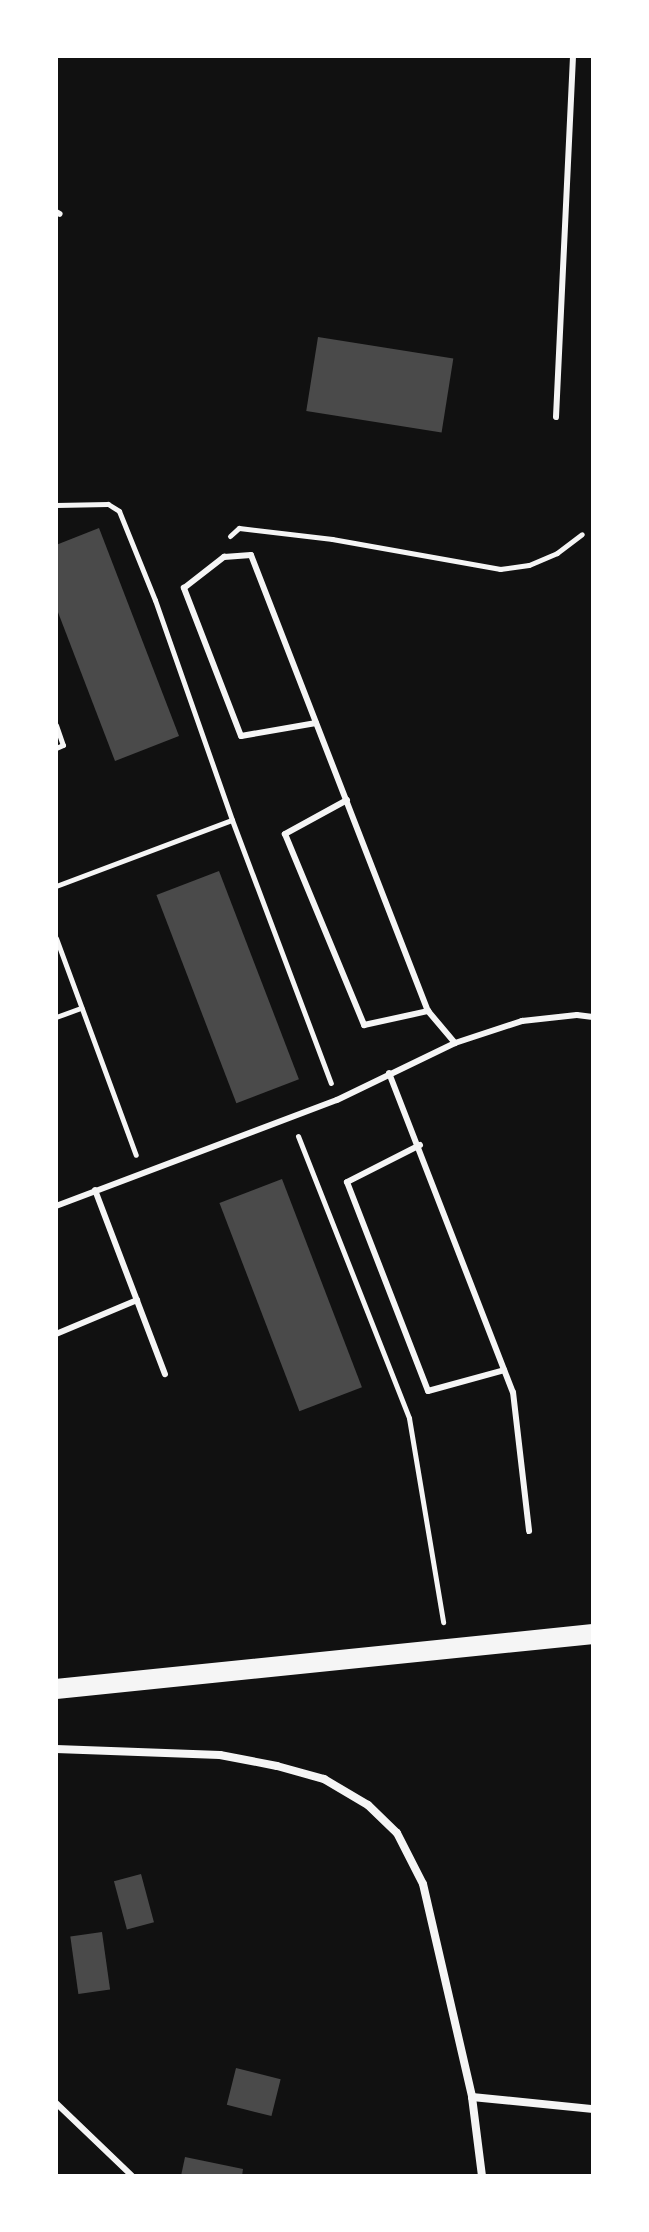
<!DOCTYPE html>
<html>
<head>
<meta charset="utf-8">
<style>
  body { margin:0 }
  #map { position:relative; width:649px; height:2232px; overflow:hidden; background:#111; font-family:Raleway,sans-serif }
  div>[style] { position:absolute }
  .building>* { inset:0; background:#4a4a4a; transform-origin:0 0 }
  .path>* { height:5px; margin:-2.5px; padding:0 2.5px; transform-origin:2.5px; border-radius:2.5px; background:#f5f5f5 }
  .service>* { height:6px; margin:-3px; padding:0 3px; transform-origin:3px; border-radius:3px; background:#f5f5f5 }
  .minor>* { height:8px; margin:-4px; padding:0 4px; transform-origin:4px; border-radius:4px; background:#f5f5f5 }
  .primary>* { height:20px; margin:-10px; padding:0 10px; transform-origin:10px; border-radius:10px; background:#f5f5f5 }
  span { translate:-50% -50%; white-space:nowrap; text-align:center; line-height:1.15; -webkit-text-stroke:6px #fff; paint-order:stroke }
  .frame { position:absolute; inset:0; border:58px solid #fff; pointer-events:none }
</style>
</head>
<body>
<div id="map">
  <div class="building">
    <div style="left:318px;top:337px;width:137px;height:75px;rotate:9deg"></div>
    <div style="clip-path:polygon(99px 528px,179px 736px,115px 761px,56px 607px,56px 545px)"></div>
    <div style="left:219px;top:871px;width:223px;height:67px;rotate:69deg"></div>
    <div style="left:282px;top:1179px;width:223px;height:67px;rotate:69deg"></div>
    <div style="left:141px;top:1874px;width:50px;height:28px;rotate:75deg"></div>
    <div style="left:102px;top:1932px;width:58px;height:32px;rotate:82deg"></div>
    <div style="left:236px;top:2068px;width:46px;height:38px;rotate:14deg"></div>
    <div style="clip-path:polygon(185px 2157px,243px 2169px,242px 2176px,181px 2176px)"></div>
  </div>
  <div class="path">
    <div style="left:56px;top:505px;width:52px;rotate:-1.1deg"></div>
    <div style="left:108px;top:504px;width:13px;rotate:32deg"></div>
    <div style="left:119px;top:511px;width:96px;rotate:68deg"></div>
    <div style="left:155px;top:600px;width:233px;rotate:70.7deg"></div>
    <div style="left:232px;top:820px;width:281px;rotate:69.4deg"></div>
    <div style="left:230px;top:536px;width:12px;rotate:-42deg"></div>
    <div style="left:239px;top:528px;width:94px;rotate:6.7deg"></div>
    <div style="left:332px;top:539px;width:171px;rotate:10.1deg"></div>
    <div style="left:500px;top:569px;width:29px;rotate:-8deg"></div>
    <div style="left:529px;top:565px;width:30px;rotate:-23deg"></div>
    <div style="left:557px;top:553px;width:31px;rotate:-37deg"></div>
    <div style="left:56px;top:725px;width:21px;rotate:71deg"></div>
    <div style="left:63px;top:745px;width:8px;rotate:157deg"></div>
    <div style="left:56px;top:886px;width:188px;rotate:-20.6deg"></div>
    <div style="left:56px;top:938px;width:231px;rotate:69.8deg"></div>
    <div style="left:56px;top:1017px;width:27px;rotate:-20deg"></div>
    <div style="left:298px;top:1136px;width:303px;rotate:68.5deg"></div>
    <div style="left:409px;top:1418px;width:207px;rotate:80.5deg"></div>
  </div>
  <div class="service">
    <div style="left:56px;top:212px;width:4px;rotate:27deg"></div>
    <div style="left:556px;top:417px;width:361px;rotate:-87.3deg"></div>
    <div style="left:316px;top:723px;width:76px;rotate:170.2deg"></div>
    <div style="left:241px;top:736px;width:159px;rotate:-111.1deg"></div>
    <div style="left:184px;top:588px;width:51px;rotate:-37.8deg"></div>
    <div style="left:224px;top:557px;width:27px;rotate:-4deg"></div>
    <div style="left:251px;top:555px;width:489px;rotate:68.8deg"></div>
    <div style="left:428px;top:1011px;width:42px;rotate:49.8deg"></div>
    <div style="left:347px;top:800px;width:71px;rotate:151.3deg"></div>
    <div style="left:285px;top:834px;width:207px;rotate:67.5deg"></div>
    <div style="left:364px;top:1025px;width:66px;rotate:-12.3deg"></div>
    <div style="left:389px;top:1073px;width:342px;rotate:68.8deg"></div>
    <div style="left:513px;top:1392px;width:140px;rotate:83.4deg"></div>
    <div style="left:420px;top:1145px;width:82px;rotate:153.1deg"></div>
    <div style="left:347px;top:1182px;width:224px;rotate:68.8deg"></div>
    <div style="left:428px;top:1391px;width:79px;rotate:-15.4deg"></div>
    <div style="left:95px;top:1190px;width:197px;rotate:69.2deg"></div>
    <div style="left:56px;top:1206px;width:300px;rotate:-20.7deg"></div>
    <div style="left:337px;top:1100px;width:131px;rotate:-25.8deg"></div>
    <div style="left:455px;top:1043px;width:71px;rotate:-18.2deg"></div>
    <div style="left:522px;top:1021px;width:55px;rotate:-6.2deg"></div>
    <div style="left:577px;top:1015px;width:16px;rotate:7deg"></div>
    <div style="left:56px;top:1334px;width:88px;rotate:-22.8deg"></div>
    <div style="left:56px;top:2103px;width:105px;rotate:43.8deg"></div>
  </div>
  <div class="minor">
    <div style="left:56px;top:1749px;width:164px;rotate:2.1deg"></div>
    <div style="left:220px;top:1755px;width:58px;rotate:10.9deg"></div>
    <div style="left:277px;top:1766px;width:49px;rotate:15.5deg"></div>
    <div style="left:324px;top:1779px;width:51px;rotate:30.6deg"></div>
    <div style="left:368px;top:1805px;width:40px;rotate:44deg"></div>
    <div style="left:397px;top:1833px;width:57px;rotate:63deg"></div>
    <div style="left:423px;top:1884px;width:219px;rotate:77deg"></div>
    <div style="left:472px;top:2097px;width:80px;rotate:82.8deg"></div>
    <div style="left:472px;top:2097px;width:122px;rotate:5.7deg"></div>
  </div>
  <div class="primary">
    <div style="left:56px;top:1689px;width:540px;rotate:-5.85deg"></div>
  </div>
  <div class="frame"></div>
</div>
</body>
</html>
